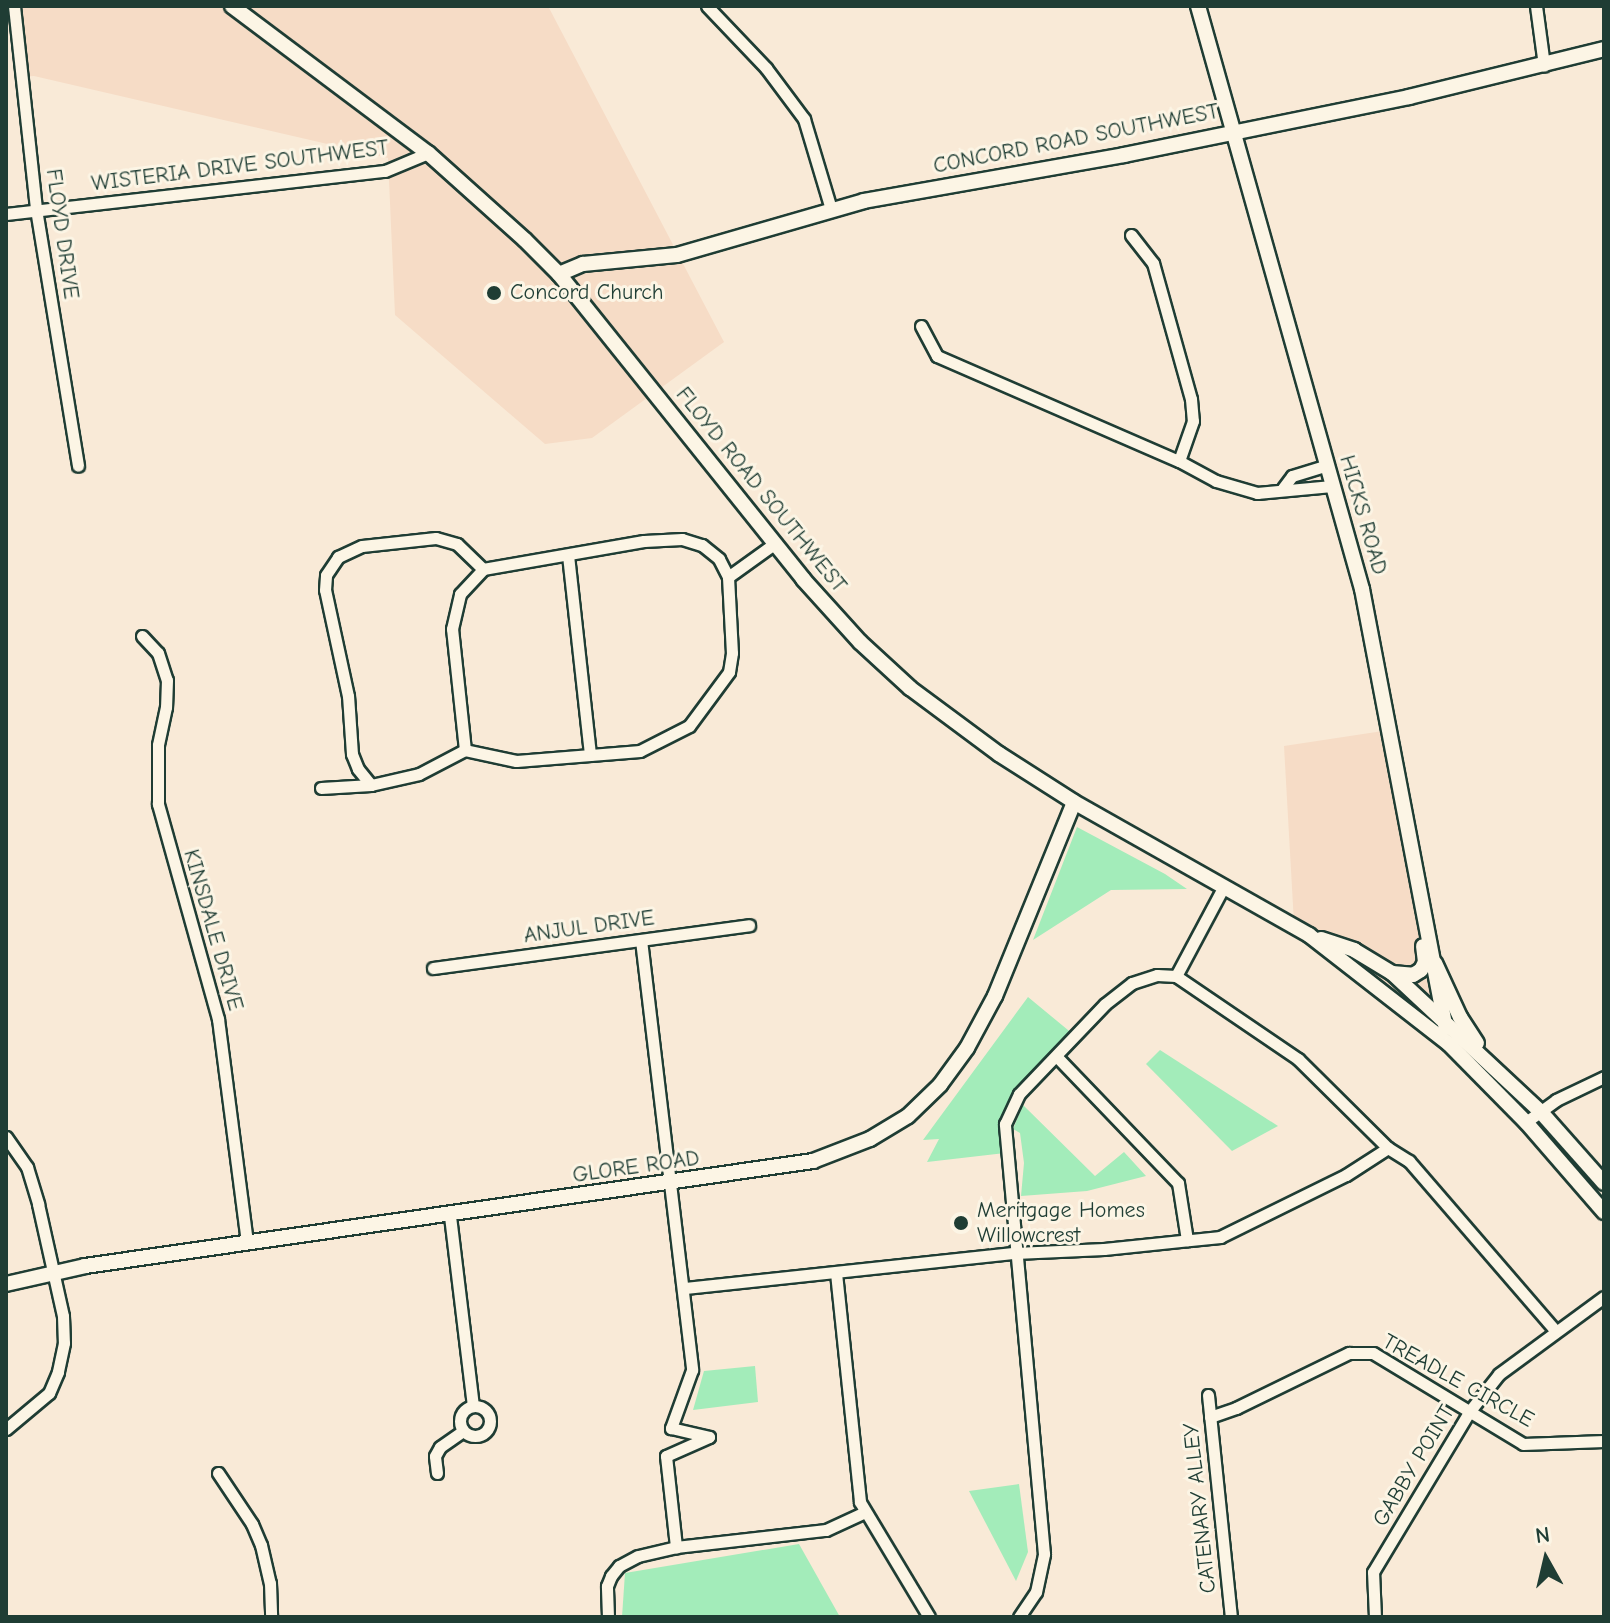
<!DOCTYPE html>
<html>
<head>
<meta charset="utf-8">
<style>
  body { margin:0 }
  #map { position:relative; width:1610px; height:1623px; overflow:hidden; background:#f9ead7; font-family:"Comic Neue",sans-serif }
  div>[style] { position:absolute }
  .built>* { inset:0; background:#f6dcc6 }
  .green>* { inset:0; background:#a3ecba }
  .roads { filter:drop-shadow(2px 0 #1f3d34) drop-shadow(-2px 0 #1f3d34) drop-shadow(0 2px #1f3d34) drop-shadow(0 -2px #1f3d34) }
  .minor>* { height:11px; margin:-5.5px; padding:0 5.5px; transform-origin:5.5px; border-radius:5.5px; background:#fcf5e5 }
  .minor>.ring { margin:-5.5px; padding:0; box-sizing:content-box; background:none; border:11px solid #fcf5e5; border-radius:50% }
  .tertiary>* { height:14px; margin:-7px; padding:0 7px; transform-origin:7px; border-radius:7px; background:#fcf5e5 }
  .secondary>* { height:14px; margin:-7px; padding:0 7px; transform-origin:7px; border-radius:7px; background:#fcf5e5 }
  .dots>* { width:22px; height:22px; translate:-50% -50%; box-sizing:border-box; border:4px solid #fcf5e5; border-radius:50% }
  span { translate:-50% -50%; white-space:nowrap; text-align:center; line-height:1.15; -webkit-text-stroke:6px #fcf5e5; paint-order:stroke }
  .street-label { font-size:22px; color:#1f3d34 }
  .poi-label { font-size:22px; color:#1f3d34 }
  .left { translate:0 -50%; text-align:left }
  .frame { position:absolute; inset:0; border:8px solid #1f3d34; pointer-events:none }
  .north { position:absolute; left:1506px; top:1519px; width:80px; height:80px; -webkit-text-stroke:6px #fcf5e5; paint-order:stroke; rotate:352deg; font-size:22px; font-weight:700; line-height:32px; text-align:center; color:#1f3d34 }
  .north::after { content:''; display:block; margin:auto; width:28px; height:36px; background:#1f3d34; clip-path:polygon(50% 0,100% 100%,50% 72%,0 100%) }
</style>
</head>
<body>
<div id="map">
  <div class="built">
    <div style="clip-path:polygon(8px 6px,548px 6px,724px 342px,592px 438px,545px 444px,395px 315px,388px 158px,34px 76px,17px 77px)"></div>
    <div style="clip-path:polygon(1396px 729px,1439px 1022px,1294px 923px,1284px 746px)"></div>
  </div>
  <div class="green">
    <div style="clip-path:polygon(1077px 827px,1165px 874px,1187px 889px,1111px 890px,1033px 940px)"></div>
    <div style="clip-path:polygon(1028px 997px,1074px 1035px,1027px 1086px,1002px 1132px,1005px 1153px,927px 1162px,939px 1139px,923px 1140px)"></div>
    <div style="clip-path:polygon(1160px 1050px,1278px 1126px,1232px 1151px,1146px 1064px)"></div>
    <div style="clip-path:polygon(1023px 1105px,1095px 1176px,1124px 1152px,1146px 1176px,1087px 1191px,1021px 1196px,1024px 1163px,1020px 1133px,1013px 1129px)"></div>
    <div style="clip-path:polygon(755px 1366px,758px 1402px,693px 1410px,704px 1371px)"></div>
    <div style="clip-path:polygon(1019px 1484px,1028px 1552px,1016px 1581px,969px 1491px)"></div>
    <div style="clip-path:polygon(799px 1544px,840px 1617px,622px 1617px,625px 1573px)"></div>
  </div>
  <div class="roads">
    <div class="minor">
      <div style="left:14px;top:6px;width:204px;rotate:83.8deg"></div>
      <div style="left:36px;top:209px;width:260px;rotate:80.7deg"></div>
      <div style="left:707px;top:6px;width:86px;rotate:46.4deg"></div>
      <div style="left:766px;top:68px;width:64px;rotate:53.3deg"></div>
      <div style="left:804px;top:119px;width:94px;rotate:73.3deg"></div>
      <div style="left:1536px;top:6px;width:60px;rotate:82.3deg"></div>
      <div style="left:6px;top:214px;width:381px;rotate:-6.5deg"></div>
      <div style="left:385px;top:171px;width:47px;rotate:-22.7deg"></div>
      <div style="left:1131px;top:235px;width:36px;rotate:52deg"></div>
      <div style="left:1153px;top:263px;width:141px;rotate:74.4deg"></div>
      <div style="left:1191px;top:399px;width:22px;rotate:85deg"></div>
      <div style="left:1193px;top:421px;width:42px;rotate:109.3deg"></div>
      <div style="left:921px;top:326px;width:34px;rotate:62deg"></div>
      <div style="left:937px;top:356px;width:264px;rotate:23.5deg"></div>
      <div style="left:1179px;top:461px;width:42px;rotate:28.4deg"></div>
      <div style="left:1216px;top:481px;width:43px;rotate:16.3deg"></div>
      <div style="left:1257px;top:493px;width:75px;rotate:-5.3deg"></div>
      <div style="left:1283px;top:488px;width:15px;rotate:-53deg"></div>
      <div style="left:1292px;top:476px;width:34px;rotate:-17deg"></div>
      <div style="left:682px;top:539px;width:21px;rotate:17deg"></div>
      <div style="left:702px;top:545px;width:22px;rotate:39deg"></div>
      <div style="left:719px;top:559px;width:20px;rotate:63deg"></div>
      <div style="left:728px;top:577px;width:76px;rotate:87deg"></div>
      <div style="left:732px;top:653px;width:19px;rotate:99deg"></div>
      <div style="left:729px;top:672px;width:67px;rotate:126.5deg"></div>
      <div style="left:689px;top:726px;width:55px;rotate:153deg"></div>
      <div style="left:640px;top:751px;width:124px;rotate:175.4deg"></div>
      <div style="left:516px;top:761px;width:52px;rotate:-167.8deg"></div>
      <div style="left:465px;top:750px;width:122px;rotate:-96.1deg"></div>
      <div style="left:452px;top:629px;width:36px;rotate:-77deg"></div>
      <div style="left:460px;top:594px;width:34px;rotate:-47deg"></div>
      <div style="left:483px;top:569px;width:163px;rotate:-9.9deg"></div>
      <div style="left:644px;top:541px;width:38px;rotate:-3deg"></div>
      <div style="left:568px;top:555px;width:201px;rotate:83.7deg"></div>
      <div style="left:728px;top:577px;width:57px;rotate:-35.7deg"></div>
      <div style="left:142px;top:636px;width:23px;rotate:47deg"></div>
      <div style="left:158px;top:653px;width:28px;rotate:72deg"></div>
      <div style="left:167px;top:680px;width:27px;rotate:92deg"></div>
      <div style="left:166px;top:707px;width:39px;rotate:102deg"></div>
      <div style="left:158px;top:745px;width:59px;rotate:90deg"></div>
      <div style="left:158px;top:804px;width:223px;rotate:74.4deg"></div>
      <div style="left:218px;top:1019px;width:226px;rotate:82.6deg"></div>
      <div style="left:371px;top:785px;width:21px;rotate:-129deg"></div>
      <div style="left:358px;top:769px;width:16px;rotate:-112deg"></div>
      <div style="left:352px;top:754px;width:58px;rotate:-93.9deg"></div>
      <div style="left:348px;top:696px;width:108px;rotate:-102.2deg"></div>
      <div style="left:325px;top:590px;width:15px;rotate:-86deg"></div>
      <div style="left:326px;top:575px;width:22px;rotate:-56deg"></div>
      <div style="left:338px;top:557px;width:26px;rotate:-25deg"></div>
      <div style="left:362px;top:546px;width:74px;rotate:-6.2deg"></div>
      <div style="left:436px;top:538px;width:22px;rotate:16deg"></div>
      <div style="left:457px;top:544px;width:36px;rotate:44deg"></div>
      <div style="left:321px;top:788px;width:50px;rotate:-3.4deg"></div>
      <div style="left:371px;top:785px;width:49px;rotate:-12.9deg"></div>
      <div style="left:419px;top:774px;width:52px;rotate:-27.6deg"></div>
      <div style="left:641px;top:940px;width:433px;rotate:83.2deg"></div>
      <div style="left:692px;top:1370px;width:62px;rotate:109.9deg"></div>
      <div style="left:671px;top:1428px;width:39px;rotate:13deg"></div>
      <div style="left:709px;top:1437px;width:47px;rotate:156.2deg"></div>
      <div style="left:666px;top:1456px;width:92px;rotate:83.7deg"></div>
      <div style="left:433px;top:968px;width:319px;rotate:-7.7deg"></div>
      <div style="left:1176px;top:976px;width:102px;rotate:-61.9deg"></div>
      <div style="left:1057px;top:1057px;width:175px;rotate:46.2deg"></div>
      <div style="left:1178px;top:1183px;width:58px;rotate:81deg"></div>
      <div style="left:1526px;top:1122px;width:37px;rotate:-36deg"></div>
      <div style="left:1556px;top:1100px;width:53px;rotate:-25.6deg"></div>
      <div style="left:6px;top:1137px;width:37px;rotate:55deg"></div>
      <div style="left:27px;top:1167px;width:39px;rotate:73deg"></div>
      <div style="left:38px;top:1204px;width:115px;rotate:77.4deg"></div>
      <div style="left:63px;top:1316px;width:27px;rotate:88deg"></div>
      <div style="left:64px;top:1343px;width:30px;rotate:102deg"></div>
      <div style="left:58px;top:1372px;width:23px;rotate:113deg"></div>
      <div style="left:49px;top:1393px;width:56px;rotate:140.1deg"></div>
      <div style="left:450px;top:1216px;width:191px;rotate:83.1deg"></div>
      <div style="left:836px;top:1273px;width:230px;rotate:84deg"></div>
      <div style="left:860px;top:1502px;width:134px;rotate:59deg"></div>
      <div style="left:685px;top:1288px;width:332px;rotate:-6.1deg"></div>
      <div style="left:1015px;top:1253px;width:89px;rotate:-2.6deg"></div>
      <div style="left:1104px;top:1249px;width:117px;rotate:-5.9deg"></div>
      <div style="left:1220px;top:1237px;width:140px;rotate:-26.2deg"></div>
      <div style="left:1346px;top:1175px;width:50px;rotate:-32.7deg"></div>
      <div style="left:1208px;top:1395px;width:223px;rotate:84.1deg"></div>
      <div class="ring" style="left:460px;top:1406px;width:19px;height:19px"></div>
      <div style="left:1210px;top:1417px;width:28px;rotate:-19deg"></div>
      <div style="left:1236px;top:1408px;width:126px;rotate:-26deg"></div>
      <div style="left:1349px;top:1353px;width:24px"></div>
      <div style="left:1373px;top:1353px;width:175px;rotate:31.2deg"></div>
      <div style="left:1523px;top:1444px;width:81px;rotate:-2.1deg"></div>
      <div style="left:218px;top:1473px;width:61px;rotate:56.3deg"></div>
      <div style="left:252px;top:1524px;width:23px;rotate:67deg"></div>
      <div style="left:261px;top:1545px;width:39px;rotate:77deg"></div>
      <div style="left:270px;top:1583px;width:34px;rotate:88deg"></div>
      <div style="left:437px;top:1473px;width:17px;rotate:-97deg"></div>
      <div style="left:435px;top:1456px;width:10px;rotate:-61deg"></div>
      <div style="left:440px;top:1447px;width:28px;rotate:-35deg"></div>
      <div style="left:608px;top:1617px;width:31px;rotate:-92deg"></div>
      <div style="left:607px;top:1586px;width:11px;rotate:-68deg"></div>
      <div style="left:611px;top:1576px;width:13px;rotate:-51deg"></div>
      <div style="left:619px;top:1566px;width:21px;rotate:-28deg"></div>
      <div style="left:638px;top:1556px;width:39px;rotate:-13deg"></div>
      <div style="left:676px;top:1547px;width:151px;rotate:-6.5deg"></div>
      <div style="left:826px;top:1530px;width:43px;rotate:-24.8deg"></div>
      <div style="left:1019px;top:1617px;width:30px;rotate:-56deg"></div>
      <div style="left:1036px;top:1592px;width:39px;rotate:-78deg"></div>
      <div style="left:1044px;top:1554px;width:432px;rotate:-95.2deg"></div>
      <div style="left:1005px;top:1124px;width:33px;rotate:-65deg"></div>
      <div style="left:1019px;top:1094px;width:124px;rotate:-46.3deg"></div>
      <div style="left:1105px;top:1004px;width:34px;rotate:-38deg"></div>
      <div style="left:1132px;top:983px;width:26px;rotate:-18deg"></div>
      <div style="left:1157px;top:975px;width:19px;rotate:3deg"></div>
      <div style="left:1176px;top:976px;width:148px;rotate:34.2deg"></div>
      <div style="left:1298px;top:1059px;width:127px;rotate:44.7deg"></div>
      <div style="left:1388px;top:1148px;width:25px;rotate:32deg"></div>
      <div style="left:1409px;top:1161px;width:223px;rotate:49.2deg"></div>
      <div style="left:1375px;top:1617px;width:45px;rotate:-92.5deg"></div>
      <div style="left:1373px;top:1572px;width:187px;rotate:-59deg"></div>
      <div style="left:1469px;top:1412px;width:48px;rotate:-51.7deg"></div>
      <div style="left:1499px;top:1374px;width:130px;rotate:-36.3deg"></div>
    </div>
    <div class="tertiary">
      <div style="left:1198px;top:6px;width:606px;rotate:74.29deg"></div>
      <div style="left:1362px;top:589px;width:447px;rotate:79.2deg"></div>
      <div style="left:559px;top:274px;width:26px;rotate:-23deg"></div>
      <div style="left:583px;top:264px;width:94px;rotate:-5.5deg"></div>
      <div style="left:677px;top:255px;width:195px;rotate:-16.1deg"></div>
      <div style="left:864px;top:201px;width:264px;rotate:-10deg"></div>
      <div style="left:1124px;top:155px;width:291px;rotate:-11.5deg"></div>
      <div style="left:1409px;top:97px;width:201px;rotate:-13.8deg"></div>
      <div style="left:1392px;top:973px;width:21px;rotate:5deg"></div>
      <div style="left:1413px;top:975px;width:9px;rotate:-32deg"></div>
      <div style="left:1421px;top:970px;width:9px;rotate:-63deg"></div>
      <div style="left:1425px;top:962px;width:16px;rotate:-97deg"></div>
      <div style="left:6px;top:1284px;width:81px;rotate:-12.8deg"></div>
      <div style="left:85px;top:1266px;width:736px;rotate:-8.21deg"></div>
      <div style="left:813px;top:1161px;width:61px;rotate:-21.1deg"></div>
      <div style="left:870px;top:1139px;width:44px;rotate:-31.2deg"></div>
      <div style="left:908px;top:1116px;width:45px;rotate:-44.1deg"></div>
      <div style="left:940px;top:1085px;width:46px;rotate:-53.9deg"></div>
      <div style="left:967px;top:1048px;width:59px;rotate:-61.7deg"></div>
      <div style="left:995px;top:996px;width:209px;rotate:-67.8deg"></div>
    </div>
    <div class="secondary">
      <div style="left:232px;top:6px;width:245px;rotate:36.9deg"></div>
      <div style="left:428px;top:153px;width:130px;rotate:41.9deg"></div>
      <div style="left:525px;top:240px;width:48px;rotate:45deg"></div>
      <div style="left:559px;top:274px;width:391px;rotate:51.3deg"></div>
      <div style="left:803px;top:579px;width:85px;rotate:47.9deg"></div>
      <div style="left:860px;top:642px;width:68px;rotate:42.6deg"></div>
      <div style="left:910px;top:688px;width:111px;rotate:36.6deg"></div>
      <div style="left:999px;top:754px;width:89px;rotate:32.6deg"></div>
      <div style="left:1074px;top:802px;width:270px;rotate:29.5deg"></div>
      <div style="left:1309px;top:935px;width:177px;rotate:37.9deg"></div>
      <div style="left:1449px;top:1044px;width:110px;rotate:45.4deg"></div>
      <div style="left:1526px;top:1122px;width:119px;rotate:49.1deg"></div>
      <div style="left:1321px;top:939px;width:35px;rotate:18deg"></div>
      <div style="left:1354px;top:950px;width:44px;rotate:31.2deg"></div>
      <div style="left:1392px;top:973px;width:202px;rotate:43deg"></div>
      <div style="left:1540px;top:1111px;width:96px;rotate:48.4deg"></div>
      <div style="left:1435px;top:963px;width:60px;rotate:65.2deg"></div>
      <div style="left:1460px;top:1017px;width:31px;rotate:57deg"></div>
    </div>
  </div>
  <div class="dots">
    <div style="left:494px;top:293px;background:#1f3d34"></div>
    <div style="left:961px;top:1223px;background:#1f3d34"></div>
  </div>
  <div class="street-label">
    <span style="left:1076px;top:139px;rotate:-11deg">CONCORD ROAD SOUTHWEST</span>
    <span style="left:240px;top:166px;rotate:-7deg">WISTERIA DRIVE SOUTHWEST</span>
    <span style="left:62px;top:234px;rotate:82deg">FLOYD DRIVE</span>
    <span style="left:761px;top:490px;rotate:51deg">FLOYD ROAD SOUTHWEST</span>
    <span style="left:1363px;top:515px;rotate:74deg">HICKS ROAD</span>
    <span style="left:589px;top:927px;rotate:-8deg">ANJUL DRIVE</span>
    <span style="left:213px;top:930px;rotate:74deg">KINSDALE DRIVE</span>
    <span style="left:636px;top:1167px;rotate:-8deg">GLORE ROAD</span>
    <span style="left:1458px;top:1381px;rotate:29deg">TREADLE CIRCLE</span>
    <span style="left:1414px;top:1466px;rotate:-59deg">GABBY POINT</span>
    <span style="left:1200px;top:1508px;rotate:-96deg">CATENARY ALLEY</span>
  </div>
  <div class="poi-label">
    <span class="left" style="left:510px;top:293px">Concord Church</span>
    <span class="left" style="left:977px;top:1223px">Meritgage Homes<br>Willowcrest</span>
  </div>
  <div class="frame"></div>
  <div class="north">N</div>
</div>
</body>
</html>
